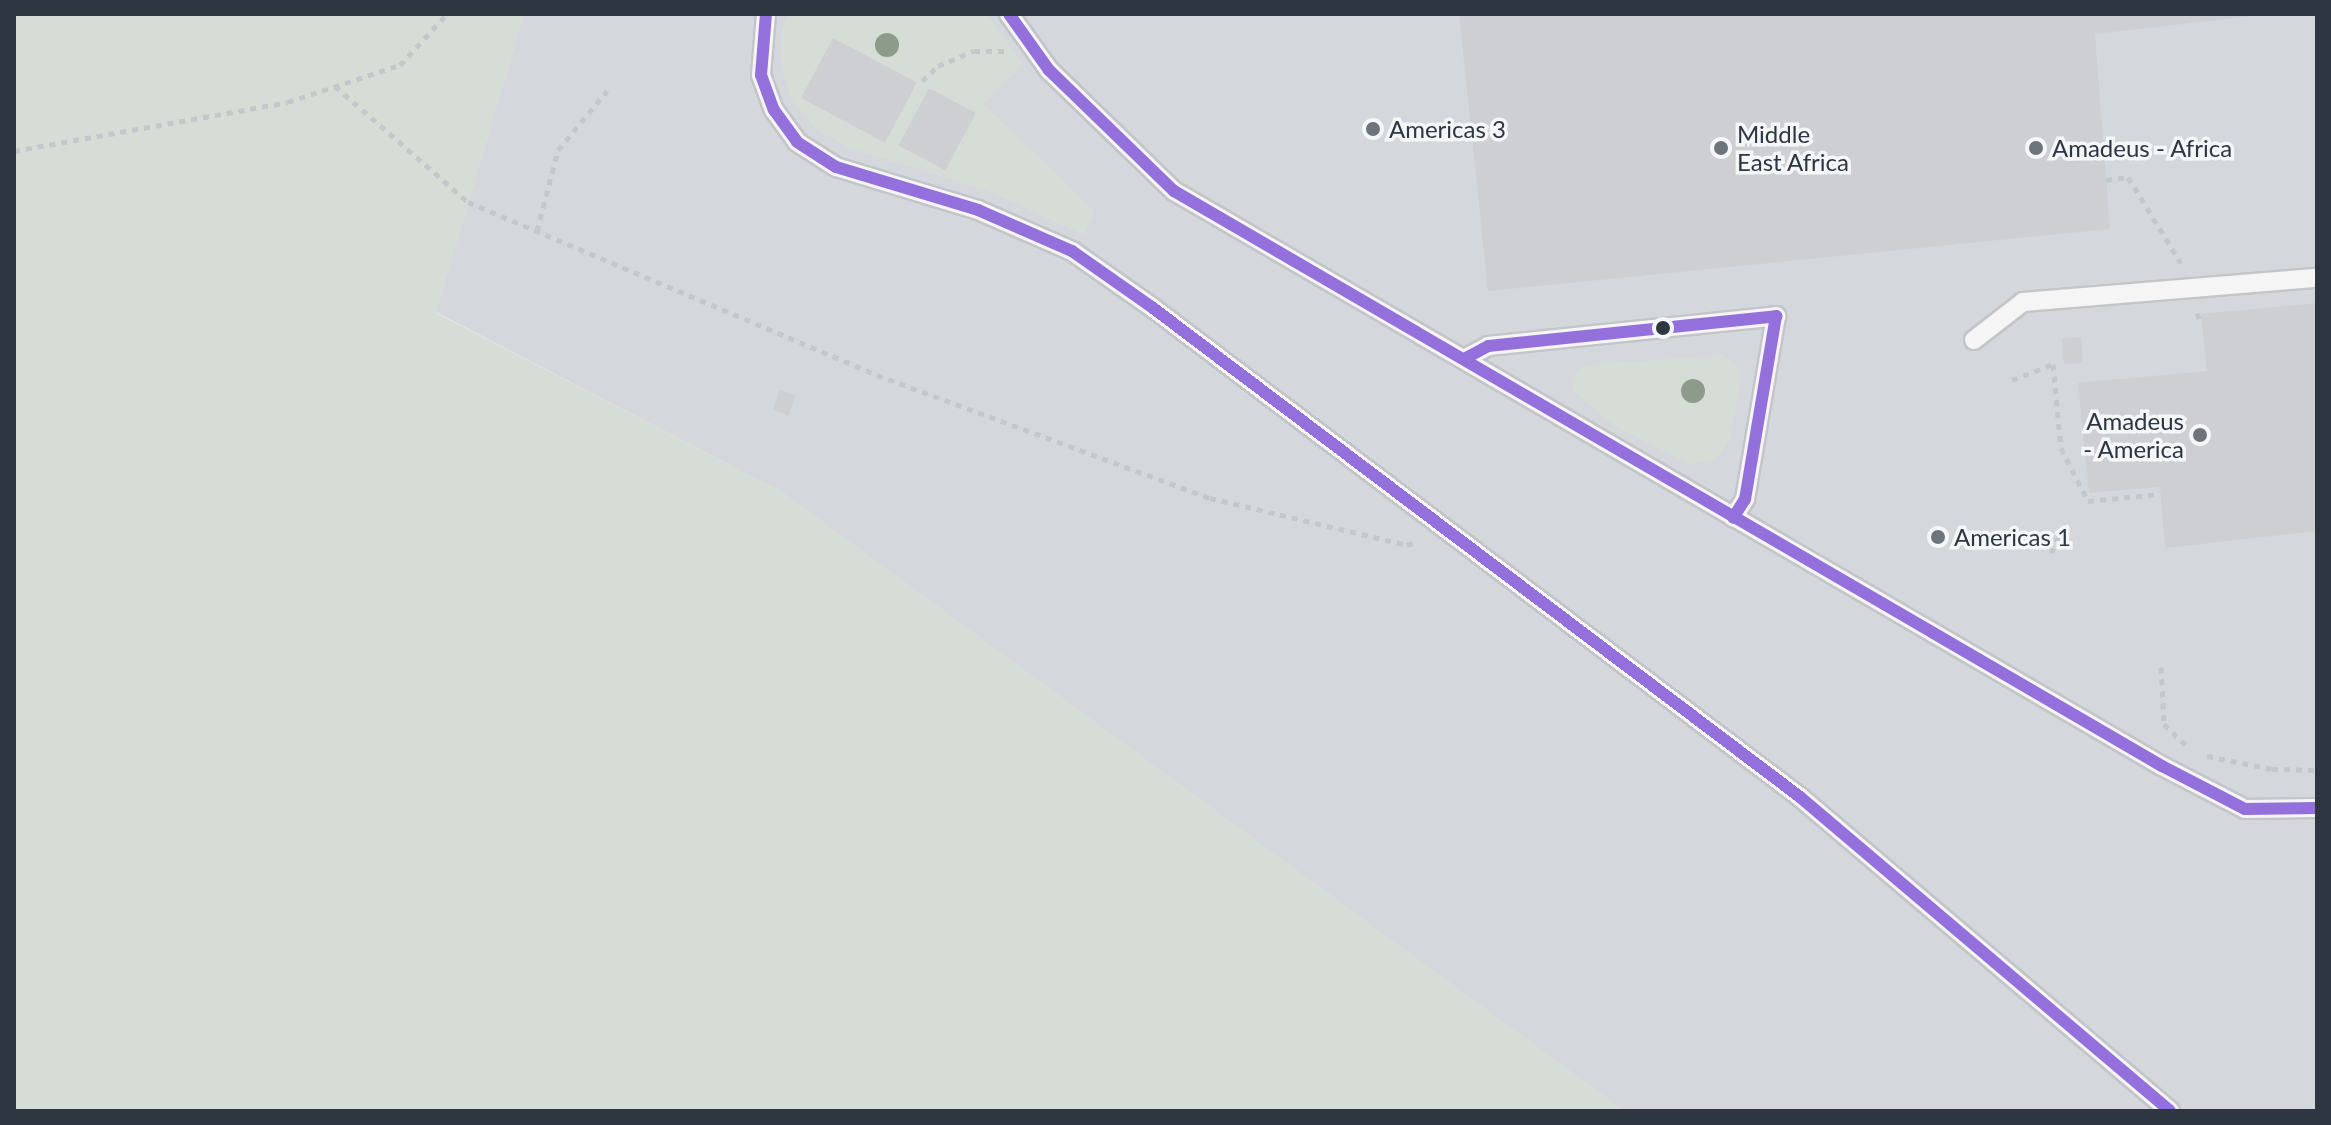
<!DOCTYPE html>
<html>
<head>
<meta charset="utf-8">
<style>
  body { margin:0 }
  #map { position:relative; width:2331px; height:1125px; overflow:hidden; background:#e5e7ea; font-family:Lato,sans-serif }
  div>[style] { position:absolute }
  .built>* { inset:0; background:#d4d7dc }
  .green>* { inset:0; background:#d6ddd6 }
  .building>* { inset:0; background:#cecfd2; transform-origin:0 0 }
  .path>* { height:5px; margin-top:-2.5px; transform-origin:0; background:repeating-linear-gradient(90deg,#c5c8ca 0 6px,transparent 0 12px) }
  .roads { filter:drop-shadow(2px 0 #c3c5c8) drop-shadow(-2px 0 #c3c5c8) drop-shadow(0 2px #c3c5c8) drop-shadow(0 -2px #c3c5c8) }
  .lane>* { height:18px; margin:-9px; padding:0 9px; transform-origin:9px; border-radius:9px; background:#f5f5f6 }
  .bus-1>* { height:12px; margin:-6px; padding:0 6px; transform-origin:6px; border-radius:6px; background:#9370db }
  .trees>* { width:24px; height:24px; margin:-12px; border-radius:50%; background:#8c9b8a }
  .dots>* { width:22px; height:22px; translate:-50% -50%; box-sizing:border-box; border:4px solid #f4f6f8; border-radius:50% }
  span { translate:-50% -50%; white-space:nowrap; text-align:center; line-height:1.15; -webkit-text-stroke:7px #f4f6f8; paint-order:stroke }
  .poi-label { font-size:24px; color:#2d3641 }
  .left { translate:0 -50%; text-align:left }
  .right { translate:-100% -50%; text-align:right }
  .frame { position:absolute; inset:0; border:16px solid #2d3641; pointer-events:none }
</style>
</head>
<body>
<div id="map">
  <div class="built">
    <div style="clip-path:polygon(524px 14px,2317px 14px,2317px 1111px,1624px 1111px,780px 491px,436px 312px)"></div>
  </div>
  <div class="green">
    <div style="clip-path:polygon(14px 14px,524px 14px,436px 313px,780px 491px,1624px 1111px,14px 1111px)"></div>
    <div style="clip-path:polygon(788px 14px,987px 14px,1023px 64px,984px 104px,1095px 212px,1084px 235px,985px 190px,846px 147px,816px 129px,793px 102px,782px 70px,782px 28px)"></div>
    <div style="clip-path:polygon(1724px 355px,1742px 372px,1730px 438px,1717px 459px,1689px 464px,1613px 425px,1573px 391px,1572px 378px,1586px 365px)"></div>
  </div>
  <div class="building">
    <div style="clip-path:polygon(1459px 14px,2253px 14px,2253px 16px,2095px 34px,2110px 229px,1488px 291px)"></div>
    <div style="left:833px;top:38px;width:95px;height:68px;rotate:28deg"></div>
    <div style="left:929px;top:88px;width:53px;height:65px;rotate:28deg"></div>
    <div style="clip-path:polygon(2317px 303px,2317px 531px,2165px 548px,2160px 487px,2089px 493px,2078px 383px,2207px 371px,2201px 314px)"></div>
    <div style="left:2081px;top:337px;width:26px;height:19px;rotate:86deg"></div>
    <div style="left:780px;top:390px;width:17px;height:21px;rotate:21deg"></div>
  </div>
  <div class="path">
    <div style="left:922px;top:81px;width:22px;rotate:-43deg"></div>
    <div style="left:938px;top:66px;width:39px;rotate:-23deg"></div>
    <div style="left:974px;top:51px;width:30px"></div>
    <div style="left:335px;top:86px;width:176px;rotate:41.1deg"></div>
    <div style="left:468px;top:202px;width:444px;rotate:22.9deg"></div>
    <div style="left:877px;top:375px;width:355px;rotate:20.3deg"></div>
    <div style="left:1210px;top:498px;width:203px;rotate:13.4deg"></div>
    <div style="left:1407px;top:545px;width:9px;rotate:-18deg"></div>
    <div style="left:14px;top:151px;width:278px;rotate:-10.1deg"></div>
    <div style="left:288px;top:102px;width:118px;rotate:-18.3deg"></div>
    <div style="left:400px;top:65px;width:69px;rotate:-47.3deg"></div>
    <div style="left:2106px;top:180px;width:22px;rotate:-8deg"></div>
    <div style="left:2128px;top:177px;width:101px;rotate:58.4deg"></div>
    <div style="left:537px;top:231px;width:84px;rotate:-75.5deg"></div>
    <div style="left:558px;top:150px;width:77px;rotate:-50.3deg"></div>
    <div style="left:2197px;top:313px;width:12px;rotate:66deg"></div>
    <div style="left:2012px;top:380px;width:44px;rotate:-21.3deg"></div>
    <div style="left:2053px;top:364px;width:84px;rotate:84.6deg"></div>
    <div style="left:2061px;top:448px;width:59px;rotate:63deg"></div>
    <div style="left:2088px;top:501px;width:72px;rotate:-5.6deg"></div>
    <div style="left:2051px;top:553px;width:23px;rotate:-65deg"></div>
    <div style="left:2161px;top:667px;width:57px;rotate:87deg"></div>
    <div style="left:2164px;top:724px;width:33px;rotate:44deg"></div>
    <div style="left:2207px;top:756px;width:66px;rotate:11.3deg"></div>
    <div style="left:2272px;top:769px;width:45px;rotate:1.3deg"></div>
  </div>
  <div class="roads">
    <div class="lane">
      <div style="left:766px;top:14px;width:61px;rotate:94.7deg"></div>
      <div style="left:761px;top:75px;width:37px;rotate:70deg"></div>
      <div style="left:774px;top:110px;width:39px;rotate:54deg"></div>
      <div style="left:797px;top:142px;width:46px;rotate:32.7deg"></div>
      <div style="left:836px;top:167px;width:148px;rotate:16.8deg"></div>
      <div style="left:978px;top:210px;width:103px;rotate:23.6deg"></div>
      <div style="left:1072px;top:251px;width:99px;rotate:35.1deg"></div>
      <div style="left:1153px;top:308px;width:811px;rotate:37.08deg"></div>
      <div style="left:1800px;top:797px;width:485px;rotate:40.3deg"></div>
      <div style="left:1009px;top:14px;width:69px;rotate:54.5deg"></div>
      <div style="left:1049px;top:70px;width:174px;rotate:44.1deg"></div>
      <div style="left:1174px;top:191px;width:1143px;rotate:30.2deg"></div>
      <div style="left:2162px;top:766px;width:93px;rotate:27.4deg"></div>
      <div style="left:2245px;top:809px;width:72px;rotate:-0.8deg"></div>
      <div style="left:1974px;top:340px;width:62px;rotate:-37.8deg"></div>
      <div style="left:2023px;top:302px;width:295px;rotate:-4.7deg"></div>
      <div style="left:1464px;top:359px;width:27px;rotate:-28deg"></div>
      <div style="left:1488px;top:346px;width:290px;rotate:-5.9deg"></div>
      <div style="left:1776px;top:316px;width:186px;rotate:99.6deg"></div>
      <div style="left:1745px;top:499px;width:22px;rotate:122deg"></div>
    </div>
  </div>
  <div class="bus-1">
    <div style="left:766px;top:14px;width:61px;rotate:94.7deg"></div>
    <div style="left:761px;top:75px;width:37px;rotate:70deg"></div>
    <div style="left:774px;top:110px;width:39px;rotate:54deg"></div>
    <div style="left:797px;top:142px;width:46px;rotate:32.7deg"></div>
    <div style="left:836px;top:167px;width:148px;rotate:16.8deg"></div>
    <div style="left:978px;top:210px;width:103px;rotate:23.6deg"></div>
    <div style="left:1072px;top:251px;width:99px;rotate:35.1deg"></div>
    <div style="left:1153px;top:308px;width:811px;rotate:37.08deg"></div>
    <div style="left:1800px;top:797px;width:485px;rotate:40.3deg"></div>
    <div style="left:1009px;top:14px;width:69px;rotate:54.5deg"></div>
    <div style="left:1049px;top:70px;width:174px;rotate:44.1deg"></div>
    <div style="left:1174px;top:191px;width:1143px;rotate:30.2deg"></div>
    <div style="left:2162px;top:766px;width:93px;rotate:27.4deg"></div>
    <div style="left:2245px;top:809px;width:72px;rotate:-0.8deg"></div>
    <div style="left:1464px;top:359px;width:27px;rotate:-28deg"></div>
    <div style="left:1488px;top:346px;width:290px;rotate:-5.9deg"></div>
    <div style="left:1776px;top:316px;width:186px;rotate:99.6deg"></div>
    <div style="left:1745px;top:499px;width:22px;rotate:122deg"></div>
  </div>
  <div class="trees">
    <div style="left:887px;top:45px"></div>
    <div style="left:1693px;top:391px"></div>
  </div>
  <div class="dots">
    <div style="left:1373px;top:129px;background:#6d747c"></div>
    <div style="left:1721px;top:148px;background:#6d747c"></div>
    <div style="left:2036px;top:148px;background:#6d747c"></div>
    <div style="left:1663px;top:328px;background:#2d3641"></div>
    <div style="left:2200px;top:435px;background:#6d747c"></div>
    <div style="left:1938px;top:537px;background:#6d747c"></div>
  </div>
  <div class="poi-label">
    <span class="left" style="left:1389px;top:129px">Americas 3</span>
    <span class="left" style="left:1737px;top:148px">Middle<br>East Africa</span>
    <span class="left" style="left:2052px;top:148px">Amadeus - Africa</span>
    <span class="right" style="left:2184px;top:435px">Amadeus<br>- America</span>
    <span class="left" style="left:1954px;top:537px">Americas 1</span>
  </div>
  <div class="frame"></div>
</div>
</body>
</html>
